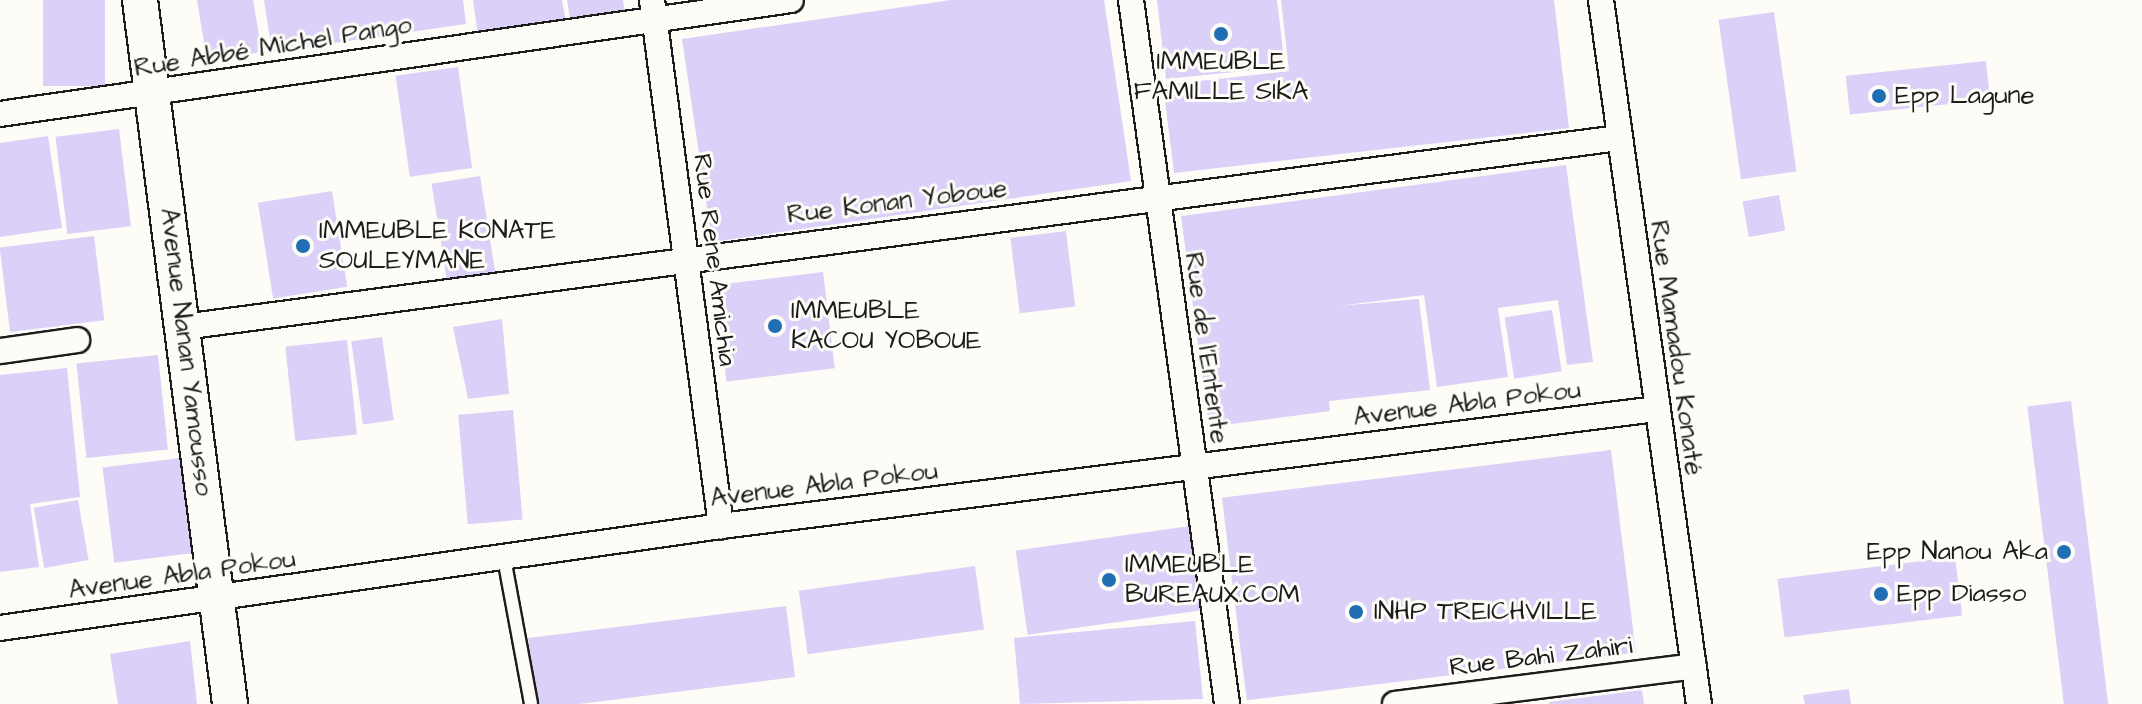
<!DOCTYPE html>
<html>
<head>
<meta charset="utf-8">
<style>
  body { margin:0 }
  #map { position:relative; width:2142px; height:704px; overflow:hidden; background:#fdfcf7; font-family:"Architects Daughter",sans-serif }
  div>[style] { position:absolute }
  .building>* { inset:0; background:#dad0f8; transform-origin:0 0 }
  .roads { filter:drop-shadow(2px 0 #1c1c1c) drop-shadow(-2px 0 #1c1c1c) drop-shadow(0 2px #1c1c1c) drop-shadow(0 -2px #1c1c1c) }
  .lane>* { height:12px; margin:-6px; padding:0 6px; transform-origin:6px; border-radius:6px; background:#fdfcf7 }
  .street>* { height:24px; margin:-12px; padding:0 12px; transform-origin:12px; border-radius:12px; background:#fdfcf7 }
  .secondary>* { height:34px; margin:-17px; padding:0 17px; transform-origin:17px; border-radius:17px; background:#fdfcf7 }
  .dots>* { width:22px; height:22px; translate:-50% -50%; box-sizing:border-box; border:4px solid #fdfcf7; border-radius:50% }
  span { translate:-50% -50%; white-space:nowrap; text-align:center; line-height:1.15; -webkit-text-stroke:6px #fdfcf7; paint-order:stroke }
  .street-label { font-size:26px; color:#1c1c1c }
  .poi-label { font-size:26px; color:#1c1c1c }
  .left { translate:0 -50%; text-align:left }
  .right { translate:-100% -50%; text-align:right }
</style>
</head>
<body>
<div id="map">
  <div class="building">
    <div style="left:43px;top:0;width:62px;height:86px"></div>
    <div style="clip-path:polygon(197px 0,253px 0,262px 52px,207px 61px)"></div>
    <div style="clip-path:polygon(264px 0,463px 0,466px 24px,272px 52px)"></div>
    <div style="clip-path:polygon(473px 0,562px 0,566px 22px,478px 35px)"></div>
    <div style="clip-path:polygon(567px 0,623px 0,625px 12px,570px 19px)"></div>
    <div style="clip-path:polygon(951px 0,1104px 0,1131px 181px,712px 242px,682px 39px)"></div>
    <div style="clip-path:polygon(1157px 0,1277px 0,1285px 67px,1166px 79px)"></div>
    <div style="clip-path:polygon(1281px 0,1554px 0,1569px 128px,1174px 173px,1163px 85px,1289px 71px)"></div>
    <div style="left:1774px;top:12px;width:161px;height:56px;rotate:82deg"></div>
    <div style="left:1986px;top:61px;width:39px;height:141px;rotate:84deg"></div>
    <div style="left:458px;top:67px;width:102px;height:63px;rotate:82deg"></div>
    <div style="left:119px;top:129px;width:98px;height:64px;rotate:83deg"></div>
    <div style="clip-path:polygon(48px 136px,62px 228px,0 237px,0 143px)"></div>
    <div style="clip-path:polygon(1566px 165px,1593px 362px,1567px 365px,1558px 300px,1498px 308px,1508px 377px,1437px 387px,1424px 295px,1338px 306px,1419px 299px,1430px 390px,1329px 401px,1330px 411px,1209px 427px,1181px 216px)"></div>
    <div style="left:480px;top:176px;width:103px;height:49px;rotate:81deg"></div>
    <div style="left:332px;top:191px;width:97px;height:75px;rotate:81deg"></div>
    <div style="left:1779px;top:195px;width:36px;height:37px;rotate:80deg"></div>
    <div style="left:1066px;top:231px;width:76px;height:56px;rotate:83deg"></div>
    <div style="left:94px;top:236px;width:85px;height:95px;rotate:83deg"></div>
    <div style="left:823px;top:272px;width:97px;height:109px;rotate:83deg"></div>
    <div style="left:1552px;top:310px;width:62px;height:48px;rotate:81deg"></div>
    <div style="clip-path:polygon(502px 319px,509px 394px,468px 399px,453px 327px)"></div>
    <div style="left:382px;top:337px;width:84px;height:31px;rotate:82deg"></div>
    <div style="left:347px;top:340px;width:95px;height:62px;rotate:84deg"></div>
    <div style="left:158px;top:355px;width:95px;height:82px;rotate:84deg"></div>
    <div style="clip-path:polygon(67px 368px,80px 497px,30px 504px,39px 567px,0 572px,0 375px)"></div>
    <div style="left:2071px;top:401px;width:305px;height:44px;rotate:83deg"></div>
    <div style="left:513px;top:410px;width:110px;height:55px;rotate:85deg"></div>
    <div style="left:1611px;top:450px;width:204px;height:392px;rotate:83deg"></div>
    <div style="left:180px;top:458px;width:96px;height:78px;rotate:83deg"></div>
    <div style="left:78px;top:500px;width:61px;height:45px;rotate:80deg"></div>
    <div style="left:1190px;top:526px;width:85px;height:176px;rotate:82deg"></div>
    <div style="left:1955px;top:557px;width:59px;height:179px;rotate:83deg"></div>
    <div style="left:975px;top:566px;width:64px;height:178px;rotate:82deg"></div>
    <div style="clip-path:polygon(786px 606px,795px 677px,579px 704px,537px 704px,528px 638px)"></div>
    <div style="clip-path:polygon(1195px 621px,1203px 699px,1020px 704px,1014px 638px)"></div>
    <div style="clip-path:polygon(190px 641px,197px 704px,118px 704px,110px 654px)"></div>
    <div style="clip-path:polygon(1849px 689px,1851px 704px,1805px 704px,1803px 695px)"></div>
    <div style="clip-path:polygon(1642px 690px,1644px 704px,1549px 704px,1549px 702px)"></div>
  </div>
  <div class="roads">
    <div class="lane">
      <div style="left:504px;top:558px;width:148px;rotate:79.5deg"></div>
    </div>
    <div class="street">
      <div style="left:652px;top:0;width:531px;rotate:82.53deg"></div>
      <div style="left:1131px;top:0;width:711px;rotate:82.23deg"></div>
      <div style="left:1601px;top:0;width:711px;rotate:82.08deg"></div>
      <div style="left:0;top:114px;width:799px;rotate:-8.2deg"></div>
      <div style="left:183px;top:327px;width:1447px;rotate:-7.5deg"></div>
      <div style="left:0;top:351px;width:78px;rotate:-8.1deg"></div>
      <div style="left:0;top:628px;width:728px;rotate:-8.05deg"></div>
      <div style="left:721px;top:526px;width:943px;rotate:-7.13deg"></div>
      <div style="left:1395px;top:704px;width:301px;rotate:-7.2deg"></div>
    </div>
    <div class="secondary">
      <div style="left:140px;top:0;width:710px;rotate:82.71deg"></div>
    </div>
  </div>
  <div class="dots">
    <div style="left:1221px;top:34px;background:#1f6fb2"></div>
    <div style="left:1879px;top:96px;background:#1f6fb2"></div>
    <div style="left:303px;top:246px;background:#1f6fb2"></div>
    <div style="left:775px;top:326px;background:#1f6fb2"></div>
    <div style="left:2064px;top:552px;background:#1f6fb2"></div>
    <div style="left:1109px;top:580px;background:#1f6fb2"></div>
    <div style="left:1881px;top:594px;background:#1f6fb2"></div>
    <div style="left:1356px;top:612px;background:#1f6fb2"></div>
  </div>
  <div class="street-label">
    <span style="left:273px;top:47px;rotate:-9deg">Rue Abbé Michel Pango</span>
    <span style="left:897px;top:202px;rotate:-7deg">Rue Konan Yoboue</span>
    <span style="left:714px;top:260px;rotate:83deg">Rue Rene Amichia</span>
    <span style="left:1206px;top:348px;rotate:82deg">Rue de l'Entente</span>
    <span style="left:1676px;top:348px;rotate:82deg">Rue Mamadou Konaté</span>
    <span style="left:186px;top:352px;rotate:83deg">Avenue Nanan Yamousso</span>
    <span style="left:1467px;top:404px;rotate:-7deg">Avenue Abla Pokou</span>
    <span style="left:824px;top:485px;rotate:-7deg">Avenue Abla Pokou</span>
    <span style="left:182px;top:575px;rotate:-8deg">Avenue Abla Pokou</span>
    <span style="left:1541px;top:657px;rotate:-7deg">Rue Bahi Zahiri</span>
  </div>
  <div class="poi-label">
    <span style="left:1221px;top:77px">IMMEUBLE<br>FAMILLE SIKA</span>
    <span class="left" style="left:1895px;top:96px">Epp Lagune</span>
    <span class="left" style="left:319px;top:246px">IMMEUBLE KONATE<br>SOULEYMANE</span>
    <span class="left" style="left:791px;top:326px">IMMEUBLE<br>KACOU YOBOUE</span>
    <span class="right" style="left:2048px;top:552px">Epp Nanou Aka</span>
    <span class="left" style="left:1125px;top:580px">IMMEUBLE<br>BUREAUX.COM</span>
    <span class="left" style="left:1897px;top:594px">Epp Diasso</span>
    <span class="left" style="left:1374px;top:612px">INHP TREICHVILLE</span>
  </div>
</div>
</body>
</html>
